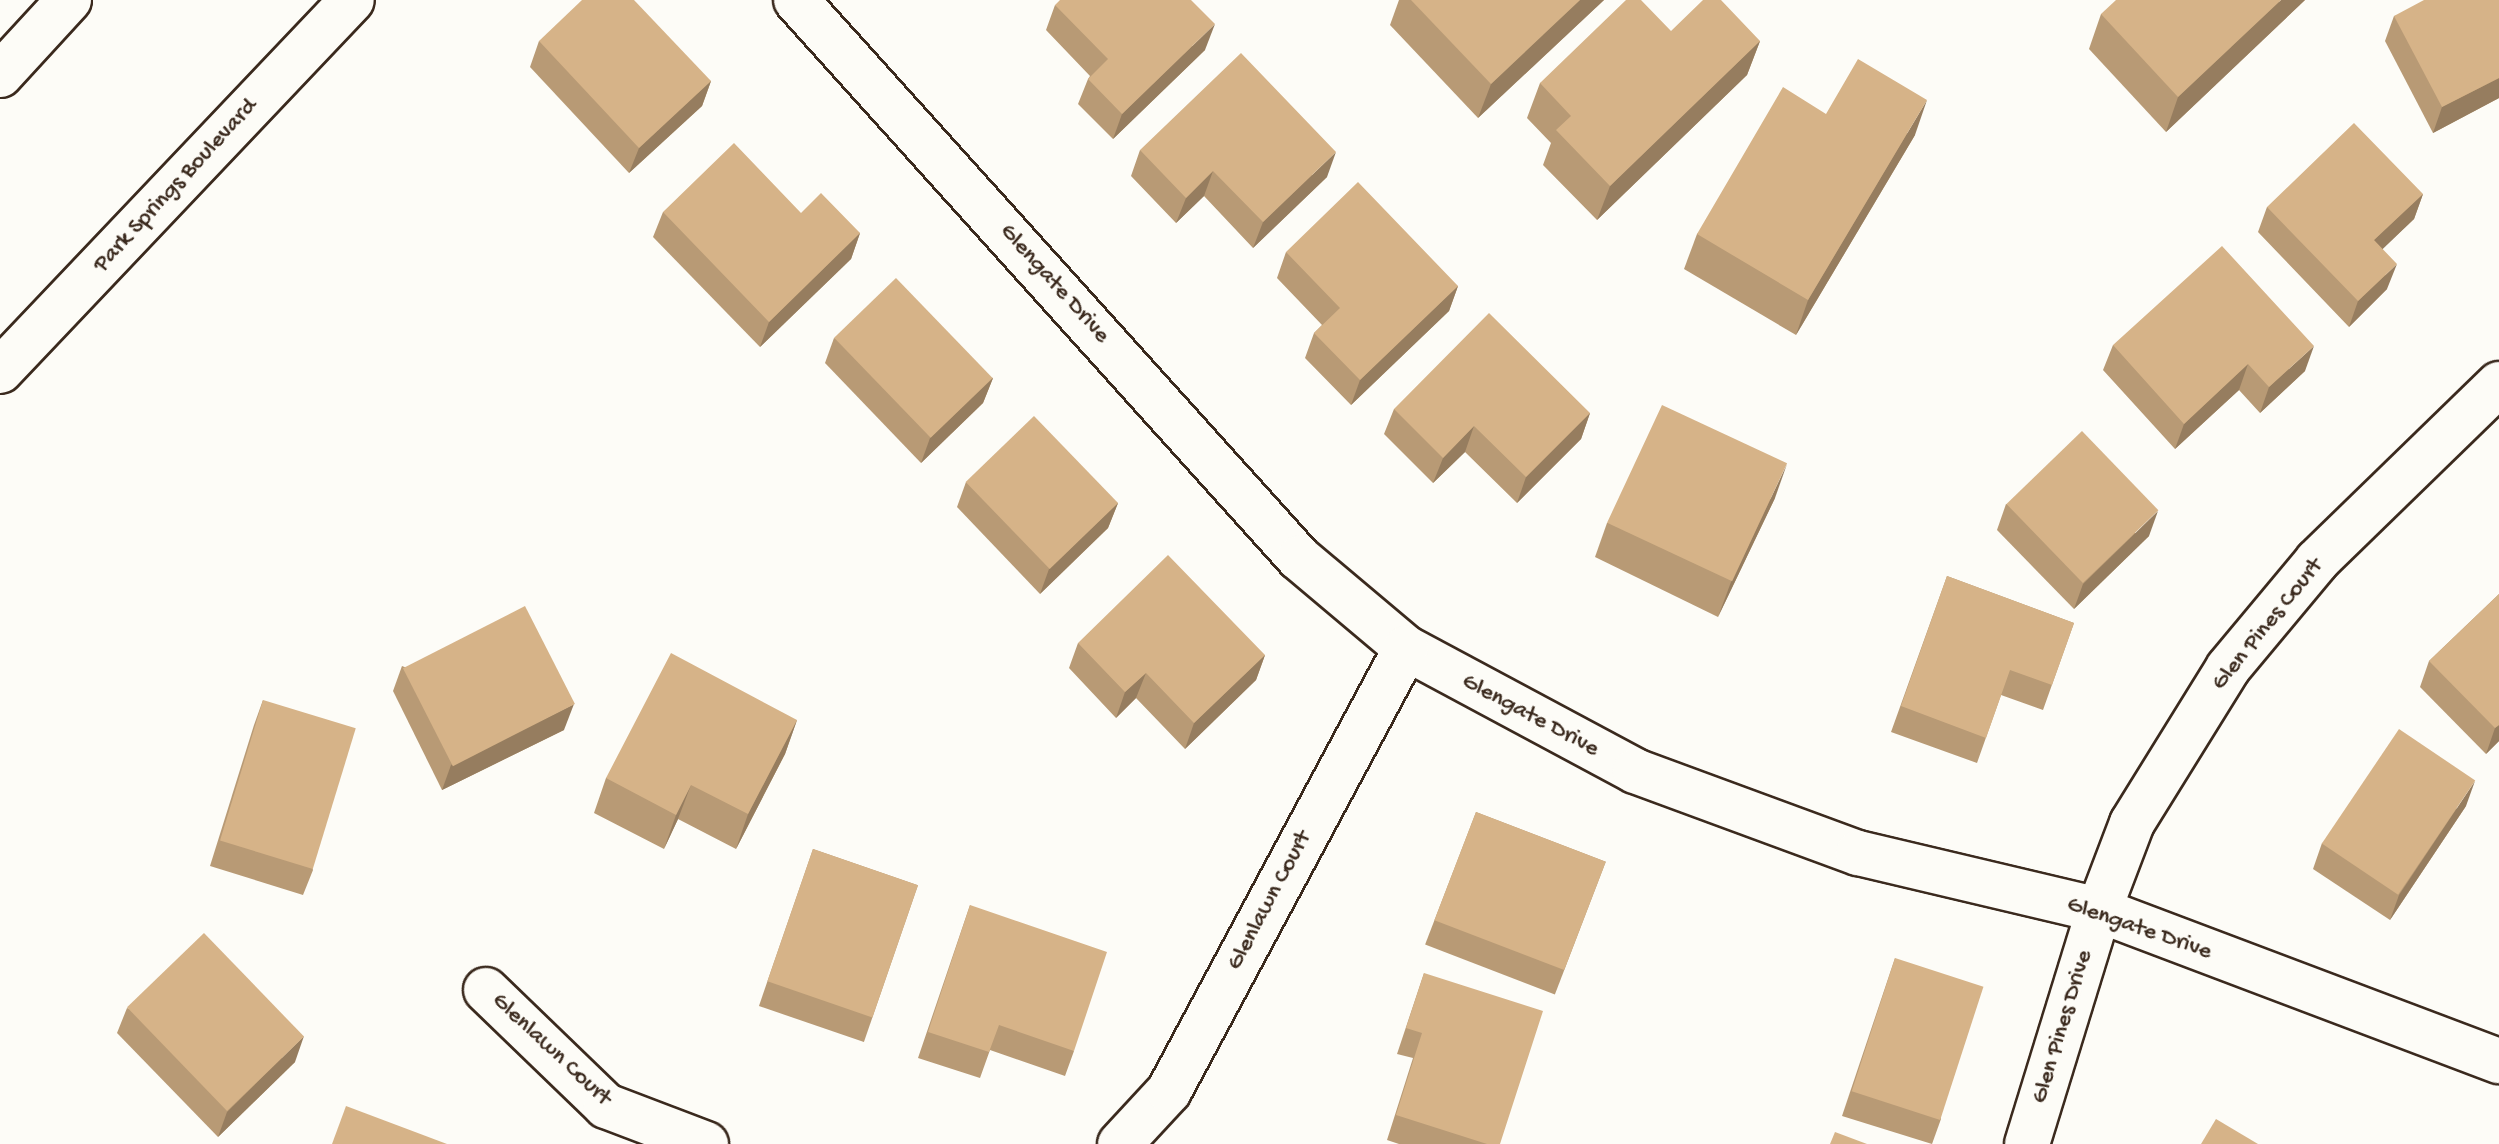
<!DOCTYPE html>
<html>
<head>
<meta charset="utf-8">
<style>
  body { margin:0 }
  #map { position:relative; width:2499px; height:1144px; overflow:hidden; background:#fdfcf7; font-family:"Gochi Hand",sans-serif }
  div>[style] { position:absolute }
  .roads { filter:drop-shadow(2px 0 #3b2a1e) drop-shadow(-2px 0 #3b2a1e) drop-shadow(0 2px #3b2a1e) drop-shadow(0 -2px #3b2a1e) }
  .minor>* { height:44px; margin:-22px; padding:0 22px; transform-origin:22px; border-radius:22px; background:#fdfcf7 }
  .secondary>* { height:44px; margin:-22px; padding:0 22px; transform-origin:22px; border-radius:22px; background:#fdfcf7 }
  .wall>* { inset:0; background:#b89a75; transform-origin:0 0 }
  .shaded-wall>* { inset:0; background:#967d5f }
  .building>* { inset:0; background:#d6b388; transform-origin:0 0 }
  span { translate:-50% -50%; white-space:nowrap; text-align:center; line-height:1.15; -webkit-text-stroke:6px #fdfcf7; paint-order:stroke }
  .street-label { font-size:24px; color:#3b2a1e }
</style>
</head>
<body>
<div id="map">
  <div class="roads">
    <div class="minor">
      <div style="left:796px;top:0;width:751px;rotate:47.97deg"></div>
      <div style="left:1299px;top:558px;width:140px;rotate:40.1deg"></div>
      <div style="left:1406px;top:648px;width:260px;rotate:28.2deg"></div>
      <div style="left:1635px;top:771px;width:238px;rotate:20.2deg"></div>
      <div style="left:1858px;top:853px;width:248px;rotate:13.3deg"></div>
      <div style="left:2099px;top:910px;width:428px;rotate:20.7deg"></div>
      <div style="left:486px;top:990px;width:167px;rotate:44deg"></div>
      <div style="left:606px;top:1106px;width:107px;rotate:20.8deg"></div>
      <div style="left:1120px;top:1144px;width:72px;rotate:-47.2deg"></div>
      <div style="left:1169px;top:1091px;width:502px;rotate:-61.85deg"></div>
      <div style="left:2027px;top:1144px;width:245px;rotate:-72.9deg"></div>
      <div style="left:2099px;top:910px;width:93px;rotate:-69.2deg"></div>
      <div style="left:2132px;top:823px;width:182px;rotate:-58.2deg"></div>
      <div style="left:2228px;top:668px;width:139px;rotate:-50.2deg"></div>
      <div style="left:2317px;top:561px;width:254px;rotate:-44.2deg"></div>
    </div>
    <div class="secondary">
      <div style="left:0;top:75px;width:102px;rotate:-47.4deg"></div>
      <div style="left:0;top:371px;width:511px;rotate:-46.51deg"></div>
    </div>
  </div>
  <div class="wall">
    <div style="clip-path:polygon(1399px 0,1604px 0,1478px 118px,1390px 25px)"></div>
    <div style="clip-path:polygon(2305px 0,2166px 132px,2089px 49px,2101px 14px)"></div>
    <div style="clip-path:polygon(2499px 0,2499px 98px,2433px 133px,2385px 41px,2394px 16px)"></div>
    <div style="clip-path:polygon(1055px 5px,1205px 50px,1113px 139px,1078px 104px,1088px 79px,1090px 76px,1046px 30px)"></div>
    <div style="clip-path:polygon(1671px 31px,1760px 41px,1747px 75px,1597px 220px,1543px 165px,1551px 143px,1527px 118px,1540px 83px)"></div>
    <div style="clip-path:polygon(539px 41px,711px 81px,702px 106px,629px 173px,530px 67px)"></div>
    <div style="clip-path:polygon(1826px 114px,1915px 135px,1796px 335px,1684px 269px,1697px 234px)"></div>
    <div style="clip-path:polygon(1140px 150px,1327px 177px,1253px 248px,1204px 196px,1176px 223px,1131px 176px)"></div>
    <div style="clip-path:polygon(2423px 194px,2414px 219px,2382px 249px,2387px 289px,2349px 327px,2258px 232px,2267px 207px)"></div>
    <div style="clip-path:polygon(663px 212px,801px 213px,860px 233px,851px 259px,760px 347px,653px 237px)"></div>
    <div style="clip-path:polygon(1286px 252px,1458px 286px,1449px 311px,1351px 405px,1305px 358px,1314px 333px,1322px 325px,1277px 278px)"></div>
    <div style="clip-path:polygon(834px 338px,993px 378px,983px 403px,921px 463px,825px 363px)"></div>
    <div style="clip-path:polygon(2113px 345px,2305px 371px,2260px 413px,2239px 390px,2175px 449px,2103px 370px)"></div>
    <div style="clip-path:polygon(1394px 409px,1590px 413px,1581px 439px,1517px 503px,1465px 452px,1433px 483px,1384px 434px)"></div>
    <div style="clip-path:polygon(966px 482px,1118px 503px,1108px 528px,1040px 594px,957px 507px)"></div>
    <div style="clip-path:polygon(1775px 498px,1718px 617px,1595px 557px,1607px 523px)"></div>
    <div style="clip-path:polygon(2006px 504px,2149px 536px,2074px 609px,1997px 530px)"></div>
    <div style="clip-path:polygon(1947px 576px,2074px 623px,2043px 710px,2001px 695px,1977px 763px,1891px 732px)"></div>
    <div style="clip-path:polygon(2499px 594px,2499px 741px,2486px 754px,2420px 687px,2429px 661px)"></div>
    <div style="clip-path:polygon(1078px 643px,1265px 655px,1256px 680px,1185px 749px,1136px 698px,1116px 718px,1069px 668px)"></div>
    <div style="clip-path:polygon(402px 666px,564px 730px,442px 790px,393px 691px)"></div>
    <div style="clip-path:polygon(263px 700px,313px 870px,303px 895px,210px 866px,254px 725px)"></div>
    <div style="clip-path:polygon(797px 720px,785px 754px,736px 849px,678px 819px,664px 849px,594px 813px,606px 778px)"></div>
    <div style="clip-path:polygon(2466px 806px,2390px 920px,2313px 869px,2322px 843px)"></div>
    <div style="left:1476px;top:812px;width:139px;height:142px;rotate:21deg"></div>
    <div style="left:813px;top:849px;width:111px;height:166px;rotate:19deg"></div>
    <div style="clip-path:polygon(970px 905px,1074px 1051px,1065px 1076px,990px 1050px,980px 1078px,918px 1058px)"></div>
    <div style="clip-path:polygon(1895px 958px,1941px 1119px,1932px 1144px,1842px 1116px)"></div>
    <div style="clip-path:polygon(1424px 973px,1500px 1144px,1399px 1144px,1387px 1140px,1413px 1058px,1397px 1054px)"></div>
    <div style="clip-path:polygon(127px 1008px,295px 1062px,218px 1137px,117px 1033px)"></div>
  </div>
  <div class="shaded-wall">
    <div style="clip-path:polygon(1580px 0,1604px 0,1478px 118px,1491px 84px)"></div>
    <div style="clip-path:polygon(2281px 0,2305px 0,2166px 132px,2178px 97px)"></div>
    <div style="clip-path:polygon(1215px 24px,1205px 50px,1113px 139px,1122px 114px)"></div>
    <div style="clip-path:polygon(1760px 41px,1747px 75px,1597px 220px,1610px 186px)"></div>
    <div style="clip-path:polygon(2499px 78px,2499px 98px,2433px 133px,2442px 107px)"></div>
    <div style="clip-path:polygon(711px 81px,702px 106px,629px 173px,639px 148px)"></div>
    <div style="clip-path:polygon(1927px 100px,1915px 135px,1796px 335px,1808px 300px)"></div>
    <div style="clip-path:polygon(1336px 152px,1327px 177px,1253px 248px,1263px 222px)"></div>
    <div style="clip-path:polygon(1213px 171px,1204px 196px,1176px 223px,1186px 198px)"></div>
    <div style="clip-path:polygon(2423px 194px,2414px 219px,2365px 266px,2374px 240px)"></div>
    <div style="clip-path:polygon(860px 233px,851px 259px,760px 347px,769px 322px)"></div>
    <div style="clip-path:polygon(2397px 264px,2387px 289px,2349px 327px,2358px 301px)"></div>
    <div style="clip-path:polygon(1458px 286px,1449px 311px,1351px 405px,1360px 380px)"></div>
    <div style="clip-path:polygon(2314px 346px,2305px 371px,2260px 413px,2269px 387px)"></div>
    <div style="clip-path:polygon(2248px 364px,2239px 390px,2175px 449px,2184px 424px)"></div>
    <div style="clip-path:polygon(993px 378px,983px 403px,921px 463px,930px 438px)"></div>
    <div style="clip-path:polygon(1590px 413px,1581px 439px,1517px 503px,1526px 477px)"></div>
    <div style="clip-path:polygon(1474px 426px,1465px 452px,1433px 483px,1443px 458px)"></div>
    <div style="clip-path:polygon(1787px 464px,1775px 498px,1718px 617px,1731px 582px)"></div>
    <div style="clip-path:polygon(1118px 503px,1108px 528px,1040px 594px,1049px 569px)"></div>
    <div style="clip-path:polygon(2158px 511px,2149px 536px,2074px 609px,2083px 584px)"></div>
    <div style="clip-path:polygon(1265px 655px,1256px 680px,1185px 749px,1194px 723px)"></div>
    <div style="clip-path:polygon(1146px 673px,1136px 698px,1116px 718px,1125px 692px)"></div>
    <div style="clip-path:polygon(574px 704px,564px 730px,442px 790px,451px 765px)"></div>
    <div style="clip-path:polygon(797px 720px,785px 754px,736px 849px,748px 814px)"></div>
    <div style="clip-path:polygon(2499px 725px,2499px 741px,2486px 754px,2495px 728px)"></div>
    <div style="clip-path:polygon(2475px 781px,2466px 806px,2390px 920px,2399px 895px)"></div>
    <div style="clip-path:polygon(691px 785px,678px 819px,664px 849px,676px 815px)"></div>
    <div style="clip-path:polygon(304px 1036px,295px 1062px,218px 1137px,227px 1112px)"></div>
  </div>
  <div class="building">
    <div style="clip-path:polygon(582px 0,634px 0,711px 81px,639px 148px,539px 41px)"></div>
    <div style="clip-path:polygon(1060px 0,1191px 0,1215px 24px,1122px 114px,1088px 79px,1108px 59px,1055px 5px)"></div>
    <div style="clip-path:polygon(1411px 0,1580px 0,1491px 84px)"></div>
    <div style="clip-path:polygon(1626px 0,1641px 0,1671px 31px,1703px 0,1721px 0,1760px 41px,1610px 186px,1556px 130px,1571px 116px,1540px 83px)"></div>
    <div style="clip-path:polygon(2116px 0,2281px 0,2178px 97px,2101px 14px)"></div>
    <div style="clip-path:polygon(2424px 0,2499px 0,2499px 78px,2442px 107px,2394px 16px)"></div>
    <div style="clip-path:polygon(1241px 53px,1336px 152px,1263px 222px,1213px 171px,1186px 198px,1140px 150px)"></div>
    <div style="clip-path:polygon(1858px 59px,1927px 100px,1808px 300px,1697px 234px,1783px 87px,1826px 114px)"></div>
    <div style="clip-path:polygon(2354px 123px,2423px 194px,2374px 240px,2397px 264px,2358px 301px,2267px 207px)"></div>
    <div style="clip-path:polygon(734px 143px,801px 213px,821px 193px,860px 233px,769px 322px,663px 212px)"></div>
    <div style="clip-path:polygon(1358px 182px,1458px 286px,1360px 380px,1314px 333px,1340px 308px,1286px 252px)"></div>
    <div style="clip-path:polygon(2222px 246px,2314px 346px,2269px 387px,2248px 364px,2184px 424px,2113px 345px)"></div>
    <div style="left:896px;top:278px;width:139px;height:86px;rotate:46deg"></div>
    <div style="clip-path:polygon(1489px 313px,1590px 413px,1526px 477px,1474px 426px,1443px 458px,1394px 409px)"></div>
    <div style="left:1662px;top:405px;width:138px;height:130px;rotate:25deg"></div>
    <div style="left:1034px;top:416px;width:121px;height:95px;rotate:46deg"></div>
    <div style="left:2082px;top:431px;width:110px;height:105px;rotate:46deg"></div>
    <div style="clip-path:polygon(1168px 555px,1265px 655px,1194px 723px,1146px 673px,1125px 692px,1078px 643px)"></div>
    <div style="clip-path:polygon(1947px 576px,2074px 623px,2052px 685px,2010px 670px,1986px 738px,1901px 706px)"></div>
    <div style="clip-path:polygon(2499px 594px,2499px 725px,2495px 728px,2429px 661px)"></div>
    <div style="left:525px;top:606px;width:110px;height:137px;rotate:63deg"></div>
    <div style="clip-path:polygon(671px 653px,797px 720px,748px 814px,691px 785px,676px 815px,606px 778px)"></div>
    <div style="left:263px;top:700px;width:97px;height:147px;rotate:17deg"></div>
    <div style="left:2399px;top:729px;width:92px;height:138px;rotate:34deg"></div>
    <div style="left:1476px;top:812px;width:139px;height:116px;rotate:21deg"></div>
    <div style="left:813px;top:849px;width:111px;height:140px;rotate:19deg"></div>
    <div style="clip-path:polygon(970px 905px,1107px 952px,1074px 1051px,999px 1025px,989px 1052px,928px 1032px)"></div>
    <div style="left:204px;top:933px;width:144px;height:107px;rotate:46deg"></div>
    <div style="left:1895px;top:958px;width:93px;height:140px;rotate:18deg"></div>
    <div style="clip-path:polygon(1424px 973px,1543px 1011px,1500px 1144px,1487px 1144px,1396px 1115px,1422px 1033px,1406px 1028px)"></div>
    <div style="clip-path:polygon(346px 1106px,447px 1144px,332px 1144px)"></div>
    <div style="clip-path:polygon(2216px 1119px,2258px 1144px,2201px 1144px)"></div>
    <div style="clip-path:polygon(1835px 1132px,1867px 1144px,1830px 1144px)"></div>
  </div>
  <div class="street-label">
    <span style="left:176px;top:186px;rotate:-47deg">Park Springs Boulevard</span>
    <span style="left:1054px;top:284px;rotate:48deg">Glengate Drive</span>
    <span style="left:2268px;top:625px;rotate:-51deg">Glen Pines Court</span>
    <span style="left:1530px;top:716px;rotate:28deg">Glengate Drive</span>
    <span style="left:1270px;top:901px;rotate:-62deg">Glenlawn Court</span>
    <span style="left:2139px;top:929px;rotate:19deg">Glengate Drive</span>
    <span style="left:2063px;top:1027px;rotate:-73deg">Glen Pines Drive</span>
    <span style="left:551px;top:1050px;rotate:43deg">Glenlawn Court</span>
  </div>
</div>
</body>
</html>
